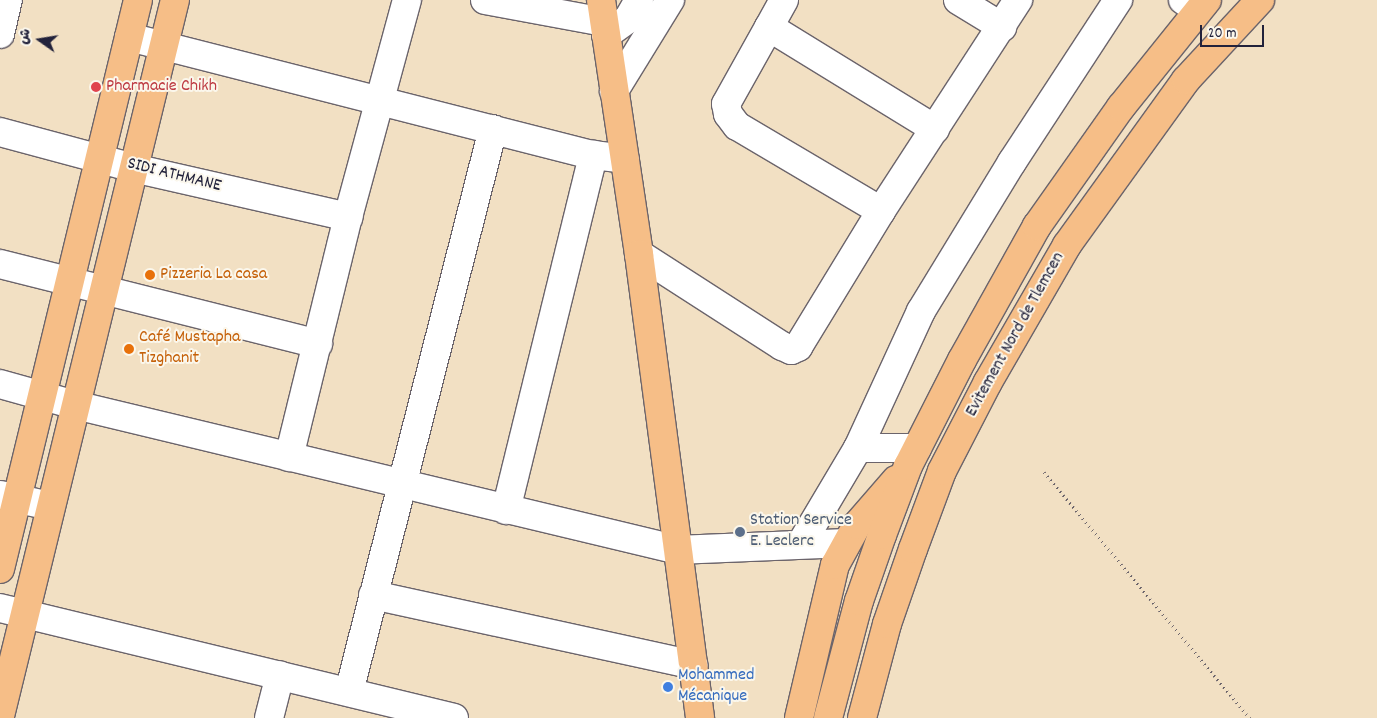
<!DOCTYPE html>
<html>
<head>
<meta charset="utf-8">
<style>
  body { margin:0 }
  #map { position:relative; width:1377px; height:718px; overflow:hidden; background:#f2e0c3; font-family:Dekko,"Playpen Sans Arabic",sans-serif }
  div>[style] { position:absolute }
  .path>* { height:3px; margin-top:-1.5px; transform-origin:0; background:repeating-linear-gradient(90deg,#6b646b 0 1px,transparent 0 5px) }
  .roads { filter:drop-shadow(1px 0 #6b646b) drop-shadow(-1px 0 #6b646b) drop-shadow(0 1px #6b646b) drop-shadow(0 -1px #6b646b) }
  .minor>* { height:28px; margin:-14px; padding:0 14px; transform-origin:14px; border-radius:14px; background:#fff }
  .major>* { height:28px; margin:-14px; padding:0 14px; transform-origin:14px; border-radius:14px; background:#f6be87 }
  .highway>* { height:28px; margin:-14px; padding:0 14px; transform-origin:14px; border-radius:14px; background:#f6be87 }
  .dots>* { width:14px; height:14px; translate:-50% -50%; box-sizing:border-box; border:2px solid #fbf7ec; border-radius:50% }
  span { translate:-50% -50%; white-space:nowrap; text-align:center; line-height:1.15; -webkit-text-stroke:4px #fbf7ec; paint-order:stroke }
  .health-label { font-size:18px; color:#be3a42 }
  .left { translate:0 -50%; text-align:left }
  .street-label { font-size:18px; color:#22223b }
  .food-label { font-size:18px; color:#c56008 }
  .service-label { font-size:18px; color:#4e5e75 }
  .shop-label { font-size:18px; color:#366cbe }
  .north { position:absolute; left:15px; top:15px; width:50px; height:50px; -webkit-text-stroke:4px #fbf7ec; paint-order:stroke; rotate:283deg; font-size:14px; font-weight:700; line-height:20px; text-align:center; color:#22223b }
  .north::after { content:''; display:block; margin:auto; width:18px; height:22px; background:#22223b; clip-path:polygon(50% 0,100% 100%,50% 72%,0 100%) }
  .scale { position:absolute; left:1200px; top:25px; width:64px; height:22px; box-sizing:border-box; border:2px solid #22223b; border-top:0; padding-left:6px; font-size:15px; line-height:18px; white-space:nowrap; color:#22223b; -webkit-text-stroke:4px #fbf7ec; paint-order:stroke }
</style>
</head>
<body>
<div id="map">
  <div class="path">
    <div style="left:1044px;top:472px;width:321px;rotate:50.1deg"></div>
  </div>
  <div class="roads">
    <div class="minor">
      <div style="left:485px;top:0;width:121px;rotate:10.5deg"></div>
      <div style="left:958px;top:0;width:52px;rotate:31.5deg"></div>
      <div style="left:1183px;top:0;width:17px;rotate:36deg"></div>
      <div style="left:769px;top:27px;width:31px;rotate:-61deg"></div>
      <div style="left:0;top:34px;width:35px;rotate:-77deg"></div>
      <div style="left:606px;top:35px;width:27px;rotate:-36deg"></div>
      <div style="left:628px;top:19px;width:22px;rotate:-60deg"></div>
      <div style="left:129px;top:37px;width:479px;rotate:14.3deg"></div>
      <div style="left:593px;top:155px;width:32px;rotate:7deg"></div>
      <div style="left:614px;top:91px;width:107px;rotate:-58.4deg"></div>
      <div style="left:0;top:132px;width:138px;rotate:15.1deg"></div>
      <div style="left:133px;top:168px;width:221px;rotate:12.8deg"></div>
      <div style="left:881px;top:211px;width:167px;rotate:-149.4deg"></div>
      <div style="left:737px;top:126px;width:15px;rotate:-127deg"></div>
      <div style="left:728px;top:114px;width:10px;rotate:-101deg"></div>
      <div style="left:726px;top:104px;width:88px;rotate:-60.8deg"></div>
      <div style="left:769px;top:27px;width:195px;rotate:31.6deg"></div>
      <div style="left:639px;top:254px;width:170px;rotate:32.8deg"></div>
      <div style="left:782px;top:346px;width:10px;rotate:24deg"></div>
      <div style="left:791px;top:350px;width:8px;rotate:-23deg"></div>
      <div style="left:798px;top:347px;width:159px;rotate:-58.6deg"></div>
      <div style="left:881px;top:211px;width:252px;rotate:-57deg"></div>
      <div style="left:0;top:264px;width:328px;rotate:14.1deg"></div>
      <div style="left:0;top:384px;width:78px;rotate:15.6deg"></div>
      <div style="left:75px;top:405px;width:620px;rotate:13.52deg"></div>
      <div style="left:678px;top:550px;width:167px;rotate:-2.4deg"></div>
      <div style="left:858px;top:448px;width:59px"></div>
      <div style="left:289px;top:457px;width:247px;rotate:-76.2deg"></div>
      <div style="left:348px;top:217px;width:225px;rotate:-74.8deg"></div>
      <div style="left:0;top:495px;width:51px;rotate:12.4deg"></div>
      <div style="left:506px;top:510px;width:366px;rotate:-76.2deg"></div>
      <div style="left:801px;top:544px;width:112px;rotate:-59.3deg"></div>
      <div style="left:858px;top:448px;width:151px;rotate:-65.3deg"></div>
      <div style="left:921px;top:311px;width:175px;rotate:-58.6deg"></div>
      <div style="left:1012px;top:162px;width:194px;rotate:-56.8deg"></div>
      <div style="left:373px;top:595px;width:328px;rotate:12.3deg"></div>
      <div style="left:0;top:608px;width:467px;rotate:13.6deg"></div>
      <div style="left:349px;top:692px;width:581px;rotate:-75.65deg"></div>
      <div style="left:269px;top:718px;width:44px;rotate:-75.7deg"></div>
    </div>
    <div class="major">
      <div style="left:601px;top:0;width:257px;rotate:81.5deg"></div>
      <div style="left:639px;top:254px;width:468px;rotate:82.5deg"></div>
      <div style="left:0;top:569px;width:585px;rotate:-76.37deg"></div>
      <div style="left:0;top:716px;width:737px;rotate:-76.27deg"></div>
    </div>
    <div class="highway">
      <div style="left:799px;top:718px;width:157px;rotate:-76.8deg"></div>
      <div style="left:835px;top:565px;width:46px;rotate:-61.2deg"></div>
      <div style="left:857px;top:525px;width:60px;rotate:-49.1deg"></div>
      <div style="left:828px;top:718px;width:121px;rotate:-75.2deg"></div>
      <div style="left:859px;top:601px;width:70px;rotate:-70.8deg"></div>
      <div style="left:882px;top:535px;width:74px;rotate:-69.4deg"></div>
      <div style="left:908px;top:466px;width:119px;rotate:-63deg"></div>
      <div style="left:962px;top:360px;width:154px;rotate:-60.8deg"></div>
      <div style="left:1037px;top:226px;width:146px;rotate:-54.8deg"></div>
      <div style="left:1121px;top:107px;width:137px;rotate:-51.2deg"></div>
      <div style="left:862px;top:718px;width:97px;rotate:-75.1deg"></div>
      <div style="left:887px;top:624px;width:79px;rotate:-70.9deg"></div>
      <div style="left:913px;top:549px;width:83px;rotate:-69.6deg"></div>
      <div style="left:942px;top:471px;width:100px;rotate:-62.7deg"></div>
      <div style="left:988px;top:382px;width:158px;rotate:-60deg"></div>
      <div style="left:1067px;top:245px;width:203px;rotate:-54.2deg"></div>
      <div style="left:1186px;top:80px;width:109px;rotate:-47.2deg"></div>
    </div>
  </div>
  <div class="dots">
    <div style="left:96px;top:87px;background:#e0444e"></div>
    <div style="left:150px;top:275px;background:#e8710a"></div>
    <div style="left:129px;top:349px;background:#e8710a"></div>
    <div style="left:740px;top:532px;background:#5c6f8a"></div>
    <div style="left:668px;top:687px;background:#3f7fe0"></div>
  </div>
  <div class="health-label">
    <span class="left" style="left:106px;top:87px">Pharmacie Chikh</span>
  </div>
  <div class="street-label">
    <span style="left:174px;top:176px;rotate:14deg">SIDI ATHMANE</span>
    <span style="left:1016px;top:335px;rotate:-61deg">Evitement Nord de Tlemcen</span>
  </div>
  <div class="food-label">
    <span class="left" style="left:160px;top:275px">Pizzeria La casa</span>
    <span class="left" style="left:139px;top:349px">Café Mustapha<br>Tizghanit</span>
  </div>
  <div class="service-label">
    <span class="left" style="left:750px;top:532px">Station Service<br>E. Leclerc</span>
  </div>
  <div class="shop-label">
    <span class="left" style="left:678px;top:687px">Mohammed<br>Mécanique</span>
  </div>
  <div class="north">ش</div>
  <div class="scale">20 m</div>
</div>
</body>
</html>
